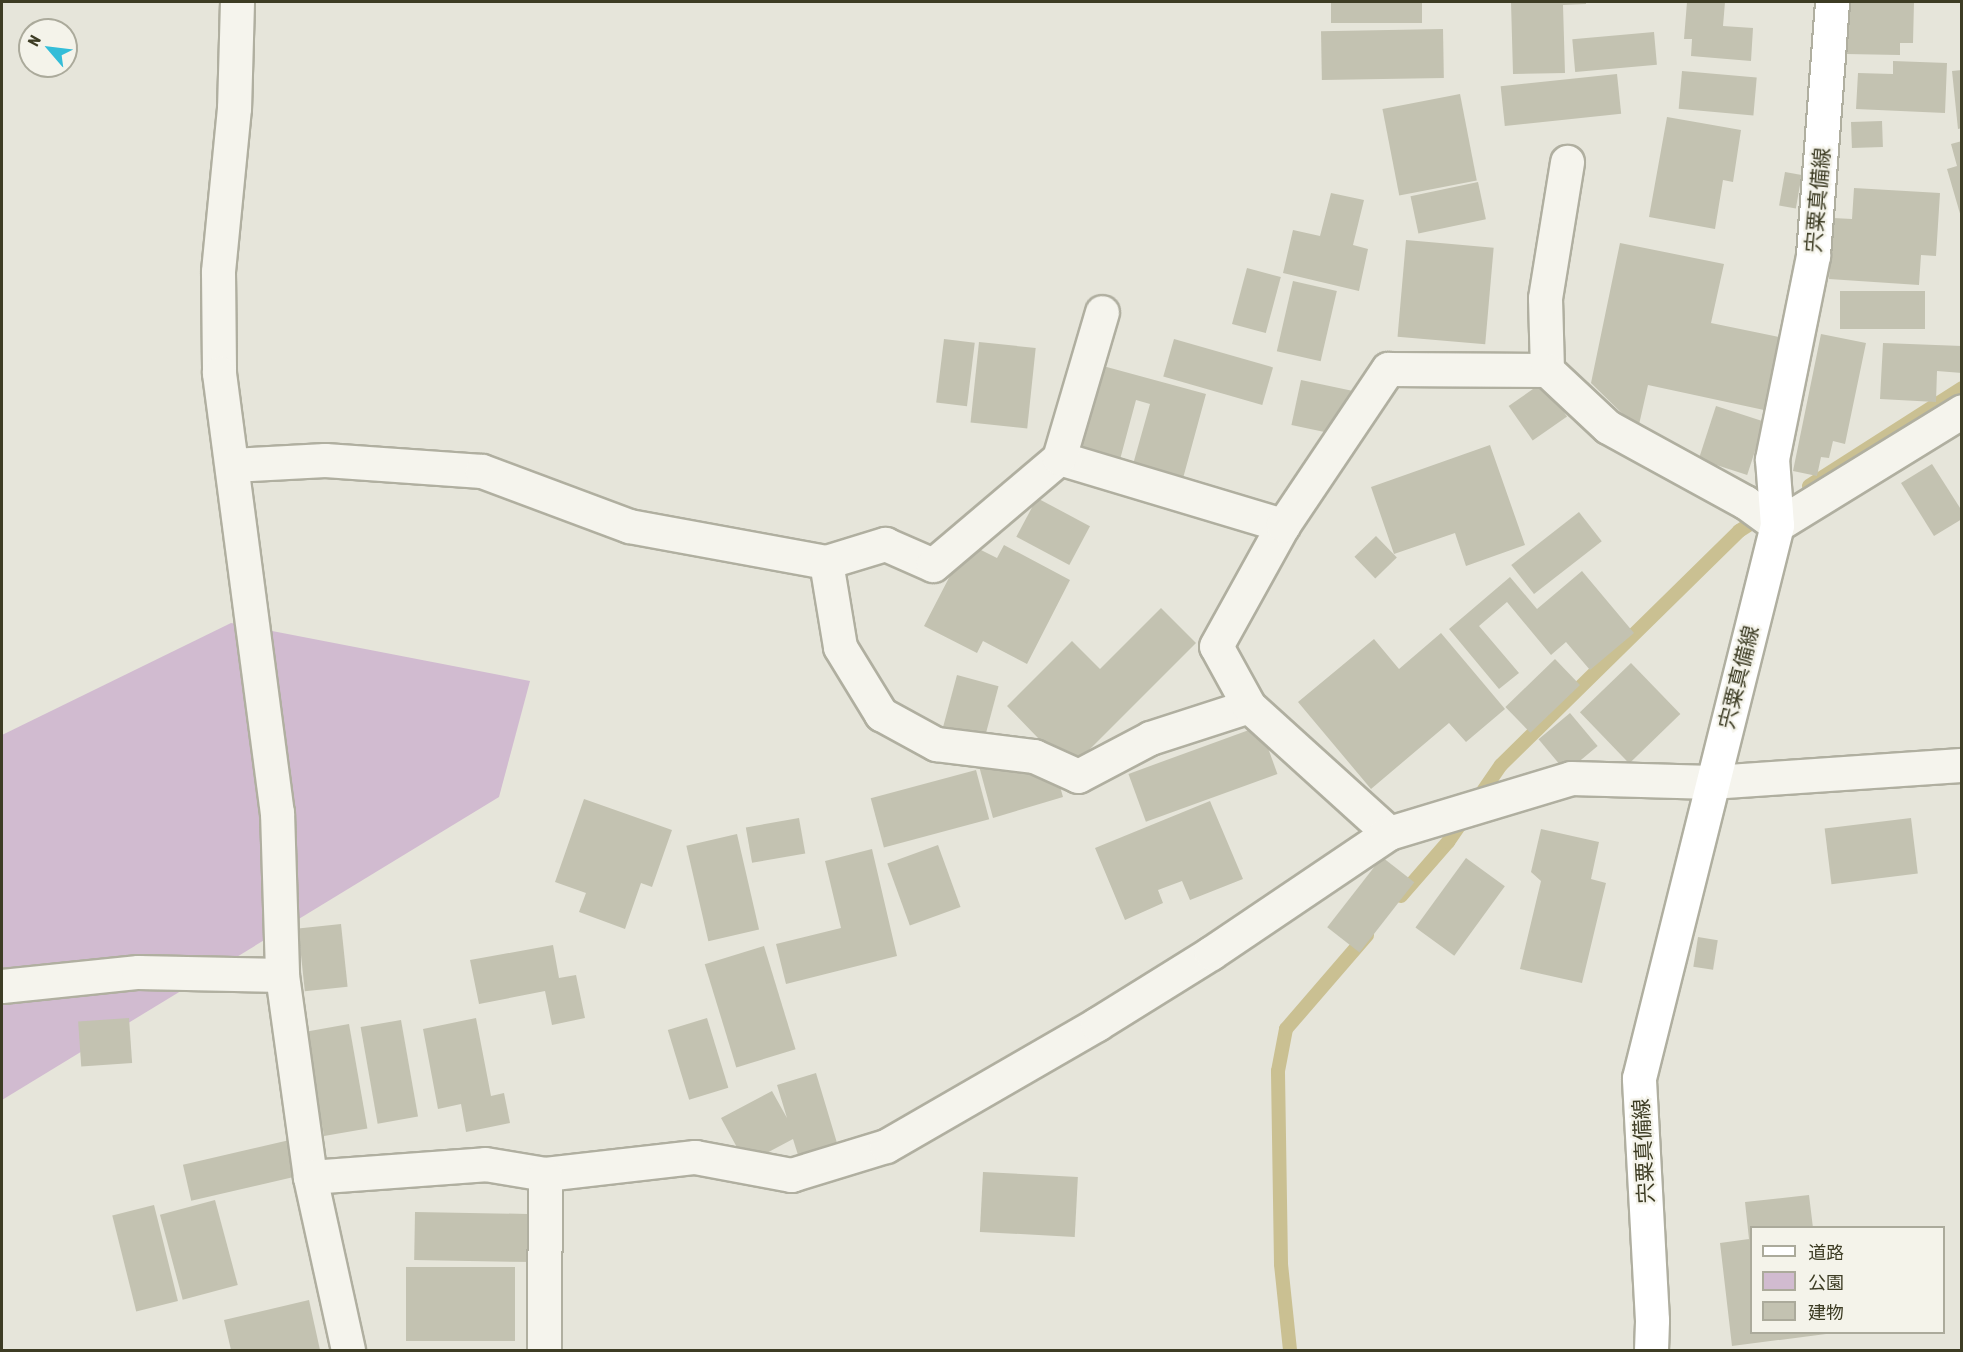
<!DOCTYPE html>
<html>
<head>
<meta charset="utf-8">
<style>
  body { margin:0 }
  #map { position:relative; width:1963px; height:1352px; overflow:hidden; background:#e6e5da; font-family:"Asap Condensed","Noto Sans JP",sans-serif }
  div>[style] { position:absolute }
  .green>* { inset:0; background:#d1bbd0 }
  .stream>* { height:14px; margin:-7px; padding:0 7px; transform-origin:7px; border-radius:7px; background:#cac092 }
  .building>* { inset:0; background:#c3c2b1; transform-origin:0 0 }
  .roads { filter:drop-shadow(2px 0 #b0afa0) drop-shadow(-2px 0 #b0afa0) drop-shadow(0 2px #b0afa0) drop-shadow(0 -2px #b0afa0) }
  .street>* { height:33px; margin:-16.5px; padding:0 16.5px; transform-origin:16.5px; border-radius:16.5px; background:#f5f4ed }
  .secondary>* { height:33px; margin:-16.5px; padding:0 16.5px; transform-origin:16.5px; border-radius:16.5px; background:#fff }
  span { translate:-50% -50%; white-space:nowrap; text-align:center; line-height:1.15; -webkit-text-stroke:4.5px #f4f3ea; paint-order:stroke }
  .street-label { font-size:21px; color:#3d3c24 }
  .frame { position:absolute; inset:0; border:3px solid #3d3c24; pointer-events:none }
  .legend { position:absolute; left:1750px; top:1226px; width:195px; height:108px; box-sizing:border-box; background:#f4f3ea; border:2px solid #abaa9b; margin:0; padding:8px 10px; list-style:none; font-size:18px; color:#3d3c24 }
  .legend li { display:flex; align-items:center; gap:12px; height:30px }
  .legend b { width:30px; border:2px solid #abaa9b }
  .north { position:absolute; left:18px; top:18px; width:60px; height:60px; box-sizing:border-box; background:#f4f3ea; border:2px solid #abaa9b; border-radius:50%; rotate:298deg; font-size:16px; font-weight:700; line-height:24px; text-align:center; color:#3d3c24 }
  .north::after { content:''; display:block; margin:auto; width:21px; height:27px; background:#33bdd8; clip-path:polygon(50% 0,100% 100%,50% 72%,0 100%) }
</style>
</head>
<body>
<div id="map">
  <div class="green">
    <div style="clip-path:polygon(231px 623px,530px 681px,499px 797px,2px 1100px,2px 735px)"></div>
  </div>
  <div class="stream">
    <div style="left:1809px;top:486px;width:182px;rotate:-32.6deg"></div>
    <div style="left:1401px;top:896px;width:72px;rotate:-49deg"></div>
    <div style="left:1448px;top:842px;width:93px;rotate:-55.5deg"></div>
    <div style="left:1501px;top:765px;width:334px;rotate:-44.5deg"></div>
    <div style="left:1739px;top:531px;width:28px;rotate:-32deg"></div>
    <div style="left:1290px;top:1350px;width:86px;rotate:-96deg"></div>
    <div style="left:1281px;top:1264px;width:193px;rotate:-90.9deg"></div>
    <div style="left:1278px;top:1071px;width:43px;rotate:-79.2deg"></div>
    <div style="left:1286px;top:1029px;width:124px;rotate:-49.2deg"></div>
  </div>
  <div class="building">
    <div style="left:1331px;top:2px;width:91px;height:21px"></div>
    <div style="clip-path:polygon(1511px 2px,1586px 2px,1586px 4px,1563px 5px,1565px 73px,1513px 74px)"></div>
    <div style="clip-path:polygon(1687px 2px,1725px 2px,1723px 26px,1753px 28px,1751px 61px,1691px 56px,1692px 39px,1684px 39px)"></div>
    <div style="clip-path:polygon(1846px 2px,1914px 2px,1913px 43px,1900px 43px,1900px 55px,1846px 54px)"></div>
    <div style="left:1443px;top:29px;width:49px;height:122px;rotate:89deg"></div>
    <div style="left:1654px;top:32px;width:33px;height:82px;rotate:85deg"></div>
    <div style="clip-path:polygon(1893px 61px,1947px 63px,1945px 113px,1856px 109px,1858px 73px,1893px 74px)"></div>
    <div style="clip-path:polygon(1962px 70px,1962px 128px,1958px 129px,1952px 71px)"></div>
    <div style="left:1682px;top:71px;width:75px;height:38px;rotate:5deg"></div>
    <div style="left:1617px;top:74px;width:40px;height:117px;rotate:84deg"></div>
    <div style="left:1460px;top:94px;width:88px;height:79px;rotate:79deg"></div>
    <div style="clip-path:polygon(1667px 117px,1741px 130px,1733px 182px,1723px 180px,1715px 229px,1649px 217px)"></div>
    <div style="left:1882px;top:121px;width:26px;height:31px;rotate:88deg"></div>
    <div style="clip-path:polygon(1962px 141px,1962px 217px,1961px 217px,1947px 169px,1957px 166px,1951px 144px)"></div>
    <div style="left:1785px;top:172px;width:17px;height:34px;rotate:10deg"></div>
    <div style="left:1478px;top:182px;width:38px;height:69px;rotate:78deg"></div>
    <div style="clip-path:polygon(1854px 188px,1940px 193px,1936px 256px,1921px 255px,1919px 285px,1829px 279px,1833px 218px,1852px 219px)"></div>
    <div style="clip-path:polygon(1331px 193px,1364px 200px,1353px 245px,1368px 249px,1359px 291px,1283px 273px,1293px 230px,1320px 236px)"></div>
    <div style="left:1406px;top:240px;width:88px;height:97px;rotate:5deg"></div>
    <div style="clip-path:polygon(1620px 243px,1724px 264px,1711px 323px,1779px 337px,1764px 410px,1648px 385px,1638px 429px,1591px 383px)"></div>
    <div style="left:1247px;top:268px;width:35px;height:58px;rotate:15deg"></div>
    <div style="left:1293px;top:281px;width:45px;height:72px;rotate:13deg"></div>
    <div style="left:1840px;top:291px;width:85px;height:38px"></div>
    <div style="clip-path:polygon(1821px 334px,1866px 343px,1845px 444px,1833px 441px,1829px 458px,1821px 457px,1817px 476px,1793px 471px)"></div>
    <div style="left:944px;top:339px;width:31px;height:64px;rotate:7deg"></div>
    <div style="left:1174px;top:339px;width:103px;height:39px;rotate:16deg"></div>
    <div style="left:979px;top:342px;width:57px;height:81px;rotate:6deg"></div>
    <div style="clip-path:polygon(1883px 343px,1962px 346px,1962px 373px,1937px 371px,1936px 402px,1880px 399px)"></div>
    <div style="clip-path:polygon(1103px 366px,1206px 394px,1182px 482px,1132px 468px,1150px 404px,1136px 400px,1118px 467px,1079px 456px)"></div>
    <div style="left:1301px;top:380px;width:52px;height:46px;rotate:12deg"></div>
    <div style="left:1543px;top:382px;width:42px;height:42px;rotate:55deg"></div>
    <div style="left:1716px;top:406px;width:51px;height:56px;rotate:18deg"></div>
    <div style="clip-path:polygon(1490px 445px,1525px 545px,1466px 566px,1455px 533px,1394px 554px,1371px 487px)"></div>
    <div style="clip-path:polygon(1932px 464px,1962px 511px,1962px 519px,1934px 536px,1901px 483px)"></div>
    <div style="left:1037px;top:498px;width:60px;height:44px;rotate:28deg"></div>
    <div style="left:1579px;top:512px;width:37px;height:86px;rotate:52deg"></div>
    <div style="left:1376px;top:536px;width:30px;height:30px;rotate:46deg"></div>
    <div style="clip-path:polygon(967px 543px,997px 558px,1004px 545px,1070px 580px,1027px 664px,983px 641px,977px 653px,924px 626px)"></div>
    <div style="clip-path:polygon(1582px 571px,1634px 633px,1590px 670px,1566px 642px,1551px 655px,1507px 602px,1479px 626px,1519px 673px,1499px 689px,1449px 629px,1510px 577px,1537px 609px)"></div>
    <div style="clip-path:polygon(1161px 608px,1196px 643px,1069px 770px,1007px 706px,1072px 641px,1100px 669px)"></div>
    <div style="clip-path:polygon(1441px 633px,1505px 709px,1466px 742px,1449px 723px,1371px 789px,1298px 702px,1374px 639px,1399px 669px)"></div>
    <div style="left:1555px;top:659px;width:36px;height:69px;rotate:46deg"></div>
    <div style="left:1631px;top:663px;width:71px;height:71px;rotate:46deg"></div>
    <div style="left:957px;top:675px;width:43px;height:58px;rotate:15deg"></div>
    <div style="left:1570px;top:713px;width:43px;height:41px;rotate:50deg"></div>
    <div style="left:1260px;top:726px;width:51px;height:140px;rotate:70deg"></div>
    <div style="clip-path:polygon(1001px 759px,1055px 769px,1063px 797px,993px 818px,979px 766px)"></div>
    <div style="left:976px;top:770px;width:51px;height:109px;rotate:75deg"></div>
    <div style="clip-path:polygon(584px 799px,672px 830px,652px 887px,641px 883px,625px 929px,579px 912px,586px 893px,555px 882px)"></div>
    <div style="clip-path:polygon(1210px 801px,1243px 879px,1190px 900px,1182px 881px,1158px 890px,1163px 903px,1125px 920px,1095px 848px)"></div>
    <div style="left:799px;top:818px;width:36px;height:54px;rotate:80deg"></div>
    <div style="left:1911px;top:818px;width:56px;height:87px;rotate:83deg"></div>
    <div style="clip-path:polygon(1541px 829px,1599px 842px,1591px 879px,1606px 883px,1582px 983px,1520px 969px,1541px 881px,1531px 872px)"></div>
    <div style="left:737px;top:834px;width:98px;height:52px;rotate:77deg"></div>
    <div style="left:938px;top:845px;width:66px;height:54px;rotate:70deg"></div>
    <div style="clip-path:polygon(872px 849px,897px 956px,786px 984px,776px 944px,841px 928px,825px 861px)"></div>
    <div style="left:1382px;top:857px;width:41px;height:89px;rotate:38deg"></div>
    <div style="left:1466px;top:858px;width:48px;height:86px;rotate:36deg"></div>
    <div style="left:341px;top:924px;width:63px;height:43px;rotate:84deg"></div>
    <div style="left:1698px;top:937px;width:20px;height:30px;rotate:9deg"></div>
    <div style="clip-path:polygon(553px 945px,559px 978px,576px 975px,585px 1018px,552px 1025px,545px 991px,479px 1004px,470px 960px)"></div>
    <div style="left:764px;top:946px;width:108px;height:62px;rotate:73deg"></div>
    <div style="left:129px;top:1018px;width:45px;height:51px;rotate:86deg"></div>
    <div style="clip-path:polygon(476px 1018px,491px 1096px,504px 1093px,510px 1123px,466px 1132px,461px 1104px,438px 1109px,423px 1029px)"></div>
    <div style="left:707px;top:1018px;width:73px;height:41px;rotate:73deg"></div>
    <div style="left:401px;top:1020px;width:98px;height:41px;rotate:80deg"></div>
    <div style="left:349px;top:1024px;width:106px;height:44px;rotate:80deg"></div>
    <div style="clip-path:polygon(816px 1073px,837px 1143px,798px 1155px,793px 1139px,746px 1164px,721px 1118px,772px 1091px,787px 1118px,777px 1085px)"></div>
    <div style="left:294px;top:1139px;width:37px;height:114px;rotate:77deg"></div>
    <div style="left:983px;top:1172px;width:95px;height:60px;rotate:3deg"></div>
    <div style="clip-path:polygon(1809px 1195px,1813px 1228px,1752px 1228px,1752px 1332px,1826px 1334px,1732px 1346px,1720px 1243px,1749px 1239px,1745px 1202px)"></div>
    <div style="left:215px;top:1200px;width:88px;height:57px;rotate:75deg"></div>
    <div style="left:154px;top:1205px;width:99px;height:43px;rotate:76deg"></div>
    <div style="left:415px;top:1212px;width:122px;height:48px;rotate:1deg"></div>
    <div style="left:406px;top:1267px;width:109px;height:74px"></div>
    <div style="clip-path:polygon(309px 1300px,320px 1350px,231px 1350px,224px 1320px)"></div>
  </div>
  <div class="roads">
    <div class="street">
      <div style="left:237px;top:2px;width:106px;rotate:91.6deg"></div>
      <div style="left:234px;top:108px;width:165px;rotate:95.6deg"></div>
      <div style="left:218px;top:272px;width:101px;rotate:89.4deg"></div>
      <div style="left:219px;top:373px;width:443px;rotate:82.5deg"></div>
      <div style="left:277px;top:812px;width:163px;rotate:88.2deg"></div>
      <div style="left:282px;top:975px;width:204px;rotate:82.1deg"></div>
      <div style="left:310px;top:1177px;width:177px;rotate:77.6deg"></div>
      <div style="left:1547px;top:370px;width:72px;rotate:-91.6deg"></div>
      <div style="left:1545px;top:298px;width:138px;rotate:-80.8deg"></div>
      <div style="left:1059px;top:458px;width:234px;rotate:16.7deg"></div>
      <div style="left:232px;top:465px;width:93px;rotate:-3.1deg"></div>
      <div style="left:325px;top:460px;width:157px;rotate:4deg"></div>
      <div style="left:482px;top:471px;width:157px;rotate:20.5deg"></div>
      <div style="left:629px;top:526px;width:200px;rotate:10.4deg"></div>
      <div style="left:826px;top:562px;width:62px;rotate:-17deg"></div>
      <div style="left:885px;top:544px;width:52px;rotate:23.6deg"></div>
      <div style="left:933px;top:565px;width:165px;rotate:-40.3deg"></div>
      <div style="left:1059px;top:458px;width:152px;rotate:-73.6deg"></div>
      <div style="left:826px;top:562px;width:86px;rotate:80.6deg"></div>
      <div style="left:840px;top:647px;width:79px;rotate:58.5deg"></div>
      <div style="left:881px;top:714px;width:63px;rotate:28.6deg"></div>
      <div style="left:936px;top:744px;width:99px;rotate:7deg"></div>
      <div style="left:1034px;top:756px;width:48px;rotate:24.4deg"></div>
      <div style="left:1078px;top:776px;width:81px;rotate:-27.8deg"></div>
      <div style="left:1150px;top:738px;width:104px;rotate:-17.9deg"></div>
      <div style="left:1389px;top:833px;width:189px;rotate:-137.8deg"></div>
      <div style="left:1249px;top:706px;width:68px;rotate:-118.8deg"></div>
      <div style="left:1216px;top:646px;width:138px;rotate:-61deg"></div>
      <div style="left:1283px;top:525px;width:188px;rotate:-56.1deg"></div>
      <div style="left:1388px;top:369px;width:159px;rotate:0.4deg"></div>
      <div style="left:1547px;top:370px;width:83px;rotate:43.1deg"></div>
      <div style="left:1608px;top:427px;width:156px;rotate:28.7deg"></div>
      <div style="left:1745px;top:502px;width:39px;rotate:36deg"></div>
      <div style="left:1777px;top:525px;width:217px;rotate:-31.6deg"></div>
      <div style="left:2px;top:986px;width:137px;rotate:-5.9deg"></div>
      <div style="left:138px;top:972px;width:144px;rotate:1.2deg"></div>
      <div style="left:310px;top:1177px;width:175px;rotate:-4.2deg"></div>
      <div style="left:485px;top:1164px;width:61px;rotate:9.5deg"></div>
      <div style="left:545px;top:1174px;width:151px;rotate:-6.5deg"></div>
      <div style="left:695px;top:1157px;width:98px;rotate:10.6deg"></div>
      <div style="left:791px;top:1175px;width:99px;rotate:-17deg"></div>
      <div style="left:886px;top:1146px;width:244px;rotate:-30deg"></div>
      <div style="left:1097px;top:1024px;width:134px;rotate:-31.9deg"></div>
      <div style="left:1211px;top:953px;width:215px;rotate:-34deg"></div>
      <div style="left:1389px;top:833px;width:190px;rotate:-16.8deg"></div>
      <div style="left:1571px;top:778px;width:141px;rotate:1.6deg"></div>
      <div style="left:1712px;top:782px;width:251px;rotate:-3.9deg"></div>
      <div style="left:544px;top:1350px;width:176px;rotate:-89.7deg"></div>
    </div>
    <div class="secondary">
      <div style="left:1651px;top:1350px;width:30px;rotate:-88deg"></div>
      <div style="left:1652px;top:1320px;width:242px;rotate:-93.1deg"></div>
      <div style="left:1639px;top:1078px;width:570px;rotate:-75.99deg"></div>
      <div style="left:1777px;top:525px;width:66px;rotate:-94.3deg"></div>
      <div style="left:1772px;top:459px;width:208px;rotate:-78.6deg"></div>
      <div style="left:1813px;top:255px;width:254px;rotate:-85.7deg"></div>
    </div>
  </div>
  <div class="street-label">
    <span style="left:1817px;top:200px;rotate:-85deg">宍粟真備線</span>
    <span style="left:1738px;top:677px;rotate:-76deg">宍粟真備線</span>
    <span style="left:1643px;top:1151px;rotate:-93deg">宍粟真備線</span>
  </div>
  <div class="frame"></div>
  <ul class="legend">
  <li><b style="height:8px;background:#fff"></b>道路</li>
  <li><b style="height:16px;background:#d1bbd0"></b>公園</li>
  <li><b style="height:16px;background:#c3c2b1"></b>建物</li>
  </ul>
  <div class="north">N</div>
</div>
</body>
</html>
